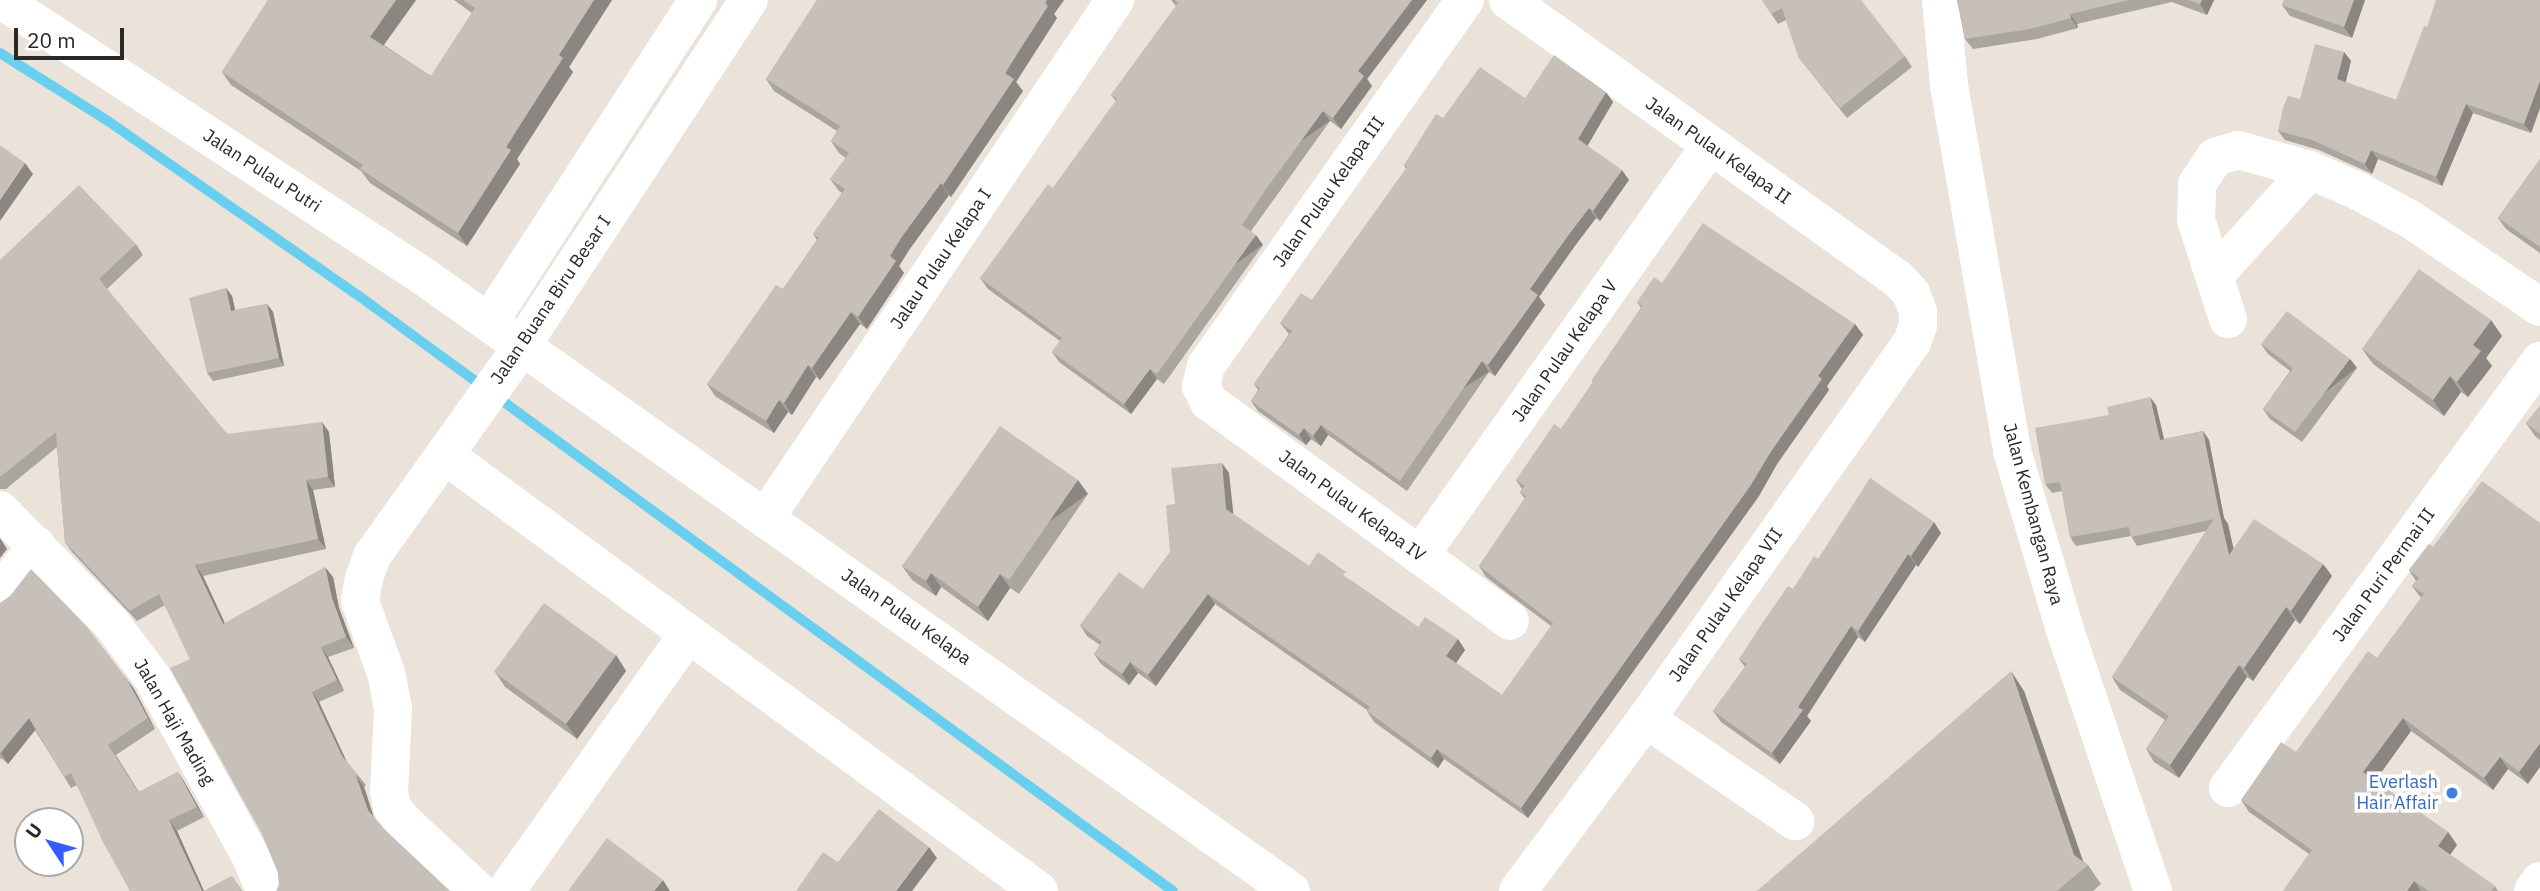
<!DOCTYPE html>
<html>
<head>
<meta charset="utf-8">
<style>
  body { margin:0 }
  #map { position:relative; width:2540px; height:891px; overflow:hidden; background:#ebe3d9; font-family:"IBM Plex Sans",sans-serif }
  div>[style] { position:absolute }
  .stream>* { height:10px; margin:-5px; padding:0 5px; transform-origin:5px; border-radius:5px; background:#69cfef }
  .street>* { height:38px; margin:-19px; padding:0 19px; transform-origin:19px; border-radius:19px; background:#fff }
  .secondary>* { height:38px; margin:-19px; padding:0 19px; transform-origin:19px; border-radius:19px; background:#fff }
  .wall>* { inset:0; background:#aaa59f }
  .shaded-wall>* { inset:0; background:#8b8682; transform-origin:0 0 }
  .building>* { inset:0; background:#c6c0b9; transform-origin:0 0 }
  .dots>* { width:19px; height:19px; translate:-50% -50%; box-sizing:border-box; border:4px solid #fff; border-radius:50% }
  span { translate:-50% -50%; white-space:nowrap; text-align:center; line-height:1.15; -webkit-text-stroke:7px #fff; paint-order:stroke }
  .street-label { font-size:18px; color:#282828 }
  .shop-label { font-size:18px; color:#366cbe }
  .right { translate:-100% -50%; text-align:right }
  .north { position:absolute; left:14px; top:807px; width:70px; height:70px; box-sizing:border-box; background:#fff; border:2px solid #a9a9a9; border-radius:50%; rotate:306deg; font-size:19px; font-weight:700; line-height:28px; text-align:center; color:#282828 }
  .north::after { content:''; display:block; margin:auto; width:24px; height:32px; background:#355efc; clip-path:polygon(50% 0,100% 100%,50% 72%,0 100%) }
  .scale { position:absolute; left:14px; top:28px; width:110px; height:32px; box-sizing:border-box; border:4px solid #282828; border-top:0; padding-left:9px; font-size:21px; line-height:24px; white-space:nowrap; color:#282828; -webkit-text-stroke:5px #fff; paint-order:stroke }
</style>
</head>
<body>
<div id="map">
  <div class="stream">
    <div style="left:0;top:53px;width:128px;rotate:32.2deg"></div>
    <div style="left:108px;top:121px;width:306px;rotate:34.9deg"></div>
    <div style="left:359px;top:296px;width:1008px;rotate:36.17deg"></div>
  </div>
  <div class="street">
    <div style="left:1px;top:0;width:504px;rotate:33.19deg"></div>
    <div style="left:423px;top:276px;width:1064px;rotate:35.32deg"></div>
    <div style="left:1465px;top:0;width:448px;rotate:125.3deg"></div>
    <div style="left:1206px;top:366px;width:21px;rotate:104deg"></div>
    <div style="left:1201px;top:386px;width:18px;rotate:63deg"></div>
    <div style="left:1209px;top:402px;width:372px;rotate:36deg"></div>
    <div style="left:1508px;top:0;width:478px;rotate:35.6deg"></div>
    <div style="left:1897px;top:278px;width:21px;rotate:47deg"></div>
    <div style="left:1911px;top:293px;width:19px;rotate:69deg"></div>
    <div style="left:1918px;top:311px;width:14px;rotate:90deg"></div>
    <div style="left:1918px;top:325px;width:18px;rotate:109deg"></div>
    <div style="left:1912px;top:342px;width:461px;rotate:125.2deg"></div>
    <div style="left:1646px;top:719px;width:214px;rotate:126.7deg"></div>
    <div style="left:2214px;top:276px;width:143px;rotate:-47.8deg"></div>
    <div style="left:2228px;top:319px;width:104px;rotate:-107.9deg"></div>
    <div style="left:2196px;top:220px;width:36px;rotate:-88deg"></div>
    <div style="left:2197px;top:184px;width:32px;rotate:-56deg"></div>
    <div style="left:2215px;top:157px;width:24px;rotate:-17deg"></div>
    <div style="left:2238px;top:150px;width:75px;rotate:15.5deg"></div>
    <div style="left:2310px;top:170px;width:52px;rotate:23.6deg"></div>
    <div style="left:2358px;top:191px;width:59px;rotate:28.3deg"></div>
    <div style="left:2410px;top:219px;width:157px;rotate:34.1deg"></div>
    <div style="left:489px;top:322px;width:384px;rotate:-57deg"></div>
    <div style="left:445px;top:455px;width:737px;rotate:36.28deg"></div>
    <div style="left:0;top:510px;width:158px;rotate:45.5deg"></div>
    <div style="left:111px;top:623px;width:68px;rotate:52.8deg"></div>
    <div style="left:152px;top:677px;width:203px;rotate:61.2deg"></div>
    <div style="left:250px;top:855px;width:39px;rotate:67deg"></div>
    <div style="left:766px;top:517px;width:624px;rotate:-55.98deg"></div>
    <div style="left:1420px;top:555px;width:501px;rotate:-54.66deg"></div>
    <div style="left:0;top:593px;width:60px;rotate:-51.8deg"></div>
    <div style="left:1646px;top:719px;width:181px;rotate:34.4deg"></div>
    <div style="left:2228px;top:788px;width:529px;rotate:-53.85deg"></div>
    <div style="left:478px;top:891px;width:101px;rotate:-137deg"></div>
    <div style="left:404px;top:822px;width:19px;rotate:-129deg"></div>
    <div style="left:392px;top:807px;width:16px;rotate:-101deg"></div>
    <div style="left:389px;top:791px;width:83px;rotate:-87.2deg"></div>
    <div style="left:393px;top:708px;width:36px;rotate:-101deg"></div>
    <div style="left:386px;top:673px;width:77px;rotate:-109.9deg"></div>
    <div style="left:360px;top:601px;width:23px;rotate:-80deg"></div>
    <div style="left:364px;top:578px;width:23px;rotate:-70deg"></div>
    <div style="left:372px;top:556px;width:239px;rotate:-54.4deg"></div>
    <div style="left:511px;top:362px;width:433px;rotate:-56.7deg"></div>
    <div style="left:506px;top:891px;width:315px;rotate:-54.7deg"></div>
  </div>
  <div class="secondary">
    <div style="left:1941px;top:0;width:85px;rotate:84.6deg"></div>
    <div style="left:1949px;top:85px;width:371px;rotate:80.2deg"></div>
    <div style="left:2012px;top:451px;width:184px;rotate:73.5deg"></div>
    <div style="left:2064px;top:627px;width:279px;rotate:71.4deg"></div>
    <div style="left:2533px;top:891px;width:12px;rotate:-55deg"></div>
  </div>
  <div class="wall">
    <div style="clip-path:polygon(268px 0,416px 0,384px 45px,431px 76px,472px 13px,454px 0,612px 0,569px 67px,573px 72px,517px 159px,520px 164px,467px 246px,370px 183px,361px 171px,231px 85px,222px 72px)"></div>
    <div style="clip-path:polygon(817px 0,1064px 0,1054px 14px,1057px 18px,1016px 82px,1023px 91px,951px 197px,949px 195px,909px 250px,899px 266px,904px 273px,867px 329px,860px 324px,820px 380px,816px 377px,792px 415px,788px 412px,774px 433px,715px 396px,707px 384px,783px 289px,817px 240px,813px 234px,842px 193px,839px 191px,830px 179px,846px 158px,839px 153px,831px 141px,837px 131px,774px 91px,766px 79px)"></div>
    <div style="clip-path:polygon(1171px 0,1427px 0,1367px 79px,1372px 86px,1341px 129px,1330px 121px,1272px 202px,1251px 231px,1263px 245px,1164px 384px,1157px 379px,1131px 414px,1059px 362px,1052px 352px,1060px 341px,988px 289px,980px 278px,1053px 188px,1116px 101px,1111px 95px,1176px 6px)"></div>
    <div style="clip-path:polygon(1762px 0,1905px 56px,1912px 67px,1847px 118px,1799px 58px,1786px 20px,1778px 24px)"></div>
    <div style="clip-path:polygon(1957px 0,2214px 0,2207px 15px,2172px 2px,2077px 24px,2078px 28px,2037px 39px,1973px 49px,1965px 39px)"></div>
    <div style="clip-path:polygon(2284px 0,2365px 0,2352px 38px,2290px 16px,2282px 5px)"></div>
    <div style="clip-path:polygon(2540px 0,2540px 108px,2531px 133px,2473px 113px,2442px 186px,2378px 159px,2372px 174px,2319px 150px,2285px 140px,2278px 131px,2300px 99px,2344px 52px,2351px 61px,2345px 82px,2396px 100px,2427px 27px)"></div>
    <div style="clip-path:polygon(1525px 98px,1613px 102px,1587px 146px,1629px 180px,1600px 221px,1596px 218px,1574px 247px,1539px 297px,1545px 305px,1495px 376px,1489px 372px,1407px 491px,1328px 435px,1321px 446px,1311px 439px,1306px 445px,1258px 411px,1251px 401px,1258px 390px,1254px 384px,1289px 334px,1280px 323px,1312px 300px,1406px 169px,1404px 165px,1443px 118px)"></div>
    <div style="clip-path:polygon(2540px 159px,2540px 253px,2506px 229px,2498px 218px)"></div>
    <div style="clip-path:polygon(136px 244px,143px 255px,107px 289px,227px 434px,329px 432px,335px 487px,313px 490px,326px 549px,203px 576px,225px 623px,333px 577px,339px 608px,354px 648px,328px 657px,344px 691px,319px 702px,347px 762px,366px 785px,364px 787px,374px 818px,382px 827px,279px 884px,278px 872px,190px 659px,165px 605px,137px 621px,72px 552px,65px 542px,57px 447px,6px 489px,0 489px,0 260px)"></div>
    <div style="clip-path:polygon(1662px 283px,1855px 324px,1863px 335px,1827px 386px,1829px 390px,1777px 464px,1759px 496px,1528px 818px,1444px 759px,1438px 768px,1374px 722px,1367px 711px,1367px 710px,1215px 604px,1156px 686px,1138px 673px,1129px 685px,1101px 664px,1094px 654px,1100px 645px,1087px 636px,1080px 625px,1143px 589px,1170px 552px,1175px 504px,1229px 473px,1233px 514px,1309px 566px,1352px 581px,1418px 627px,1458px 639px,1465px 650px,1456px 663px,1502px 695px,1551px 626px,1486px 577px,1479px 566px,1525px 499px,1520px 492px,1522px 489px,1516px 480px,1561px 429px,1593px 382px,1592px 380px,1641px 308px,1637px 302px)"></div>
    <div style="clip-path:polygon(226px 288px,232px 296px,235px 310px,267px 304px,273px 312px,284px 366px,213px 381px,207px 373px)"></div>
    <div style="clip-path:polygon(2502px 336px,2486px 358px,2492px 366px,2468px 397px,2461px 392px,2444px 416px,2373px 364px,2362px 349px)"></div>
    <div style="clip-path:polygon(2261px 344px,2350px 359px,2357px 368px,2302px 442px,2270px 419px,2263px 409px,2290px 371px,2268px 354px)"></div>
    <div style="clip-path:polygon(2156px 405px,2164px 439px,2203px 431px,2209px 440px,2224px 518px,2228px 524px,2233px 549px,2323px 564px,2332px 576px,2300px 624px,2295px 620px,2253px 681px,2247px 677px,2179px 778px,2154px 762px,2146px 749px,2165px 720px,2120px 690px,2112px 677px,2206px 531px,2137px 546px,2131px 536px,2076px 546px,2070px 537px,2062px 491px,2052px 493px,2045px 484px,2109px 415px)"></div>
    <div style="clip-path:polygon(2540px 406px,2540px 440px,2535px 436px,2526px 423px)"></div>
    <div style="clip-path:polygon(1088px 494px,1019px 594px,1010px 588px,988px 621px,941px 587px,936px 596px,912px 580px,902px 566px)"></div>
    <div style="clip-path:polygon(1941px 533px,1918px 567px,1916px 565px,1865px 642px,1858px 637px,1807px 716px,1811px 721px,1780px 764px,1721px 722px,1713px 711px,1745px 667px,1739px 659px,1793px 589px,1818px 559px)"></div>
    <div style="clip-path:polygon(2429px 544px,2528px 784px,2508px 769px,2493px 790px,2411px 731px,2375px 781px,2448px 832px,2457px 845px,2450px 855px,2495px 886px,2498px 891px,2283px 891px,2309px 854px,2249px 812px,2241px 800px,2296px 752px,2377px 658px,2421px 598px,2412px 586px,2416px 581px,2409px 570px)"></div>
    <div style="clip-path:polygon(0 603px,126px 678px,134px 689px,155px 729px,116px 755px,139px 792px,178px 772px,185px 783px,204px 817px,177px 831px,204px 891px,232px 876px,242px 891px,130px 891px,77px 785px,71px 788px,35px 730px,8px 764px,1px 758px,0 759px)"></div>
    <div style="clip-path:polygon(616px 655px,626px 671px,577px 739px,505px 687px,495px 672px)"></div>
    <div style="clip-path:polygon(2024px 691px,2083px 861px,2088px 865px,2101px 884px,2093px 891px,1757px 891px)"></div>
  </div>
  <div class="shaded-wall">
    <div style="clip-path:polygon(396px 0,416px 0,380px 50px,370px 37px)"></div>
    <div style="clip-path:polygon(594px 0,612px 0,569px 67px,573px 72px,517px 159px,520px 164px,467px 246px,458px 233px,559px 55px)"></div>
    <div style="clip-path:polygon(1047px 0,1064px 0,1054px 14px,1057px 18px,1016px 82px,1023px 91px,951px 197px,943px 185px)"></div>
    <div style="clip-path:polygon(1412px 0,1427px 0,1367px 79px,1372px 86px,1341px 129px,1333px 118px,1358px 71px)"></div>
    <div style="clip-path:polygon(2202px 0,2214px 0,2207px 15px,2200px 4px)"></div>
    <div style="clip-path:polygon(2354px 0,2365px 0,2352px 38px,2344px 27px)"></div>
    <div style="clip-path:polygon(2070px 14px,2077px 24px,2078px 28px,2071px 18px)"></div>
    <div style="clip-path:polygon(2344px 52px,2351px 61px,2344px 89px,2337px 79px)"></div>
    <div style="clip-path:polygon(2540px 81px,2540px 108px,2531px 133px,2524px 124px)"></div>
    <div style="clip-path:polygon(1606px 92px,1613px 102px,1585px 150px,1578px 139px)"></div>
    <div style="clip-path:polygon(2466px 104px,2473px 113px,2442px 186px,2436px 177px)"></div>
    <div style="left:1323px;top:111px;width:12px;height:140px;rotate:55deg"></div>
    <div style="clip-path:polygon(2371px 150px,2378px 159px,2372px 174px,2365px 164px)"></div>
    <div style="clip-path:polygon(25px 163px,33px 174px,0 221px,0 200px)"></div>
    <div style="clip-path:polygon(1622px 170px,1629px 180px,1600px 221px,1593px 211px)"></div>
    <div style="clip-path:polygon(941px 183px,949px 195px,909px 250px,899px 266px,904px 273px,867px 329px,858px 317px,890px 256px,901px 238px)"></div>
    <div style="clip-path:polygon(1589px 208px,1596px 218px,1574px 247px,1539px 297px,1545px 305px,1495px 376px,1488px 365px,1530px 289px,1567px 237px)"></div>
    <div style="left:1256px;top:235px;width:12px;height:171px;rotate:55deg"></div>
    <div style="clip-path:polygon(226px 288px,232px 296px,237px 319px,231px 311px)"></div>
    <div style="clip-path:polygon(267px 304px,273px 312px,284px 366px,279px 358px)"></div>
    <div style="clip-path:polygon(851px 312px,860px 324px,820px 380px,812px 368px)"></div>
    <div style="clip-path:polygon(2491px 320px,2502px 336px,2486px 358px,2492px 366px,2468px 397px,2457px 382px,2473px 345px)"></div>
    <div style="clip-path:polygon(1855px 324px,1863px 335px,1827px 386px,1829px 390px,1777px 464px,1759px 496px,1528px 818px,1521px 808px,1770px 453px,1818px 376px)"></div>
    <div style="left:2350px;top:359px;width:11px;height:91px;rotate:52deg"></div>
    <div style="left:1482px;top:361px;width:13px;height:145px;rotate:58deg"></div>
    <div style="clip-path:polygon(808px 365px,816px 377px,792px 415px,784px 403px)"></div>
    <div style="clip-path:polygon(1150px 369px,1157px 379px,1131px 414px,1124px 404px)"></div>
    <div style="clip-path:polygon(2450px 376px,2461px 392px,2444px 416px,2433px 400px)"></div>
    <div style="clip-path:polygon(2150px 397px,2156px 405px,2166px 448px,2160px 440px)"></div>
    <div style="clip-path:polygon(779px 400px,788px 412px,774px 433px,766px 421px)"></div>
    <div style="clip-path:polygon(322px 422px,329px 432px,335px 487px,328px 477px)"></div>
    <div style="clip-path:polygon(1321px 425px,1328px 435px,1321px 446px,1313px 436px)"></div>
    <div style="clip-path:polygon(1304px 428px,1311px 439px,1306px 445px,1299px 435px)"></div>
    <div style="clip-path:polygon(2203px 431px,2209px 440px,2224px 518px,2228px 524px,2238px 568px,2229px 555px,2220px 518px)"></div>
    <div style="clip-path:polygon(1222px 463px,1229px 473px,1234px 520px,1226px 509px)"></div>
    <div style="clip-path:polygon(306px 480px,313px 490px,326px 549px,318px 539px)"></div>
    <div style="left:1078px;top:480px;width:17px;height:121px;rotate:54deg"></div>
    <div style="clip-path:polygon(1934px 522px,1941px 533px,1918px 567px,1911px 556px)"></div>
    <div style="clip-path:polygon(0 538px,7px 549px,0 558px)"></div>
    <div style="clip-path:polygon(1908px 554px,1916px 565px,1865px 642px,1858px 631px)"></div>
    <div style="clip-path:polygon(2323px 564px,2332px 576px,2300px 624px,2291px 611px)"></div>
    <div style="clip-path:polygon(195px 565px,203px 576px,230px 635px,223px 624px)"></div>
    <div style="clip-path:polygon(325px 567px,333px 577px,339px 608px,354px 648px,346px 637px,332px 598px)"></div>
    <div style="clip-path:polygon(931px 573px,941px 587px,936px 596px,926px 581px)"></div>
    <div style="clip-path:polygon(1000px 574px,1010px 588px,988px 621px,978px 607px)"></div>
    <div style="clip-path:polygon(1208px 594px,1215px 604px,1156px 686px,1148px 675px)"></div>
    <div style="clip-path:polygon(2286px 607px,2295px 620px,2253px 681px,2244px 668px)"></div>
    <div style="clip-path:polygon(1851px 626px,1858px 637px,1807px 716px,1811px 721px,1780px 764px,1772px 753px,1798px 707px)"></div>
    <div style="clip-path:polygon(1458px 639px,1465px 650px,1454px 666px,1446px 656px)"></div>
    <div style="clip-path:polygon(321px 647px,328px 657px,344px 691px,337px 680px)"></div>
    <div style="clip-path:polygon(616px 655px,626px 671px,577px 739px,566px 724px)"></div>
    <div style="clip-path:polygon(1130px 662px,1138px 673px,1129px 685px,1122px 674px)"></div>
    <div style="clip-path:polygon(2239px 665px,2247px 677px,2179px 778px,2170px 765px)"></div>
    <div style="clip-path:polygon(2011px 671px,2024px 691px,2085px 867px,2074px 855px)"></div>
    <div style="clip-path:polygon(126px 678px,134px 689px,155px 729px,148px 718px)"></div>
    <div style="clip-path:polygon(312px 692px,319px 702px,349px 767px,342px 756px)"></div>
    <div style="clip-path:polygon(29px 718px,36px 729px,8px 764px,1px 753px)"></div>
    <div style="clip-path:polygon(2403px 718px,2411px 731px,2372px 785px,2363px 772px)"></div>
    <div style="clip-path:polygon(2540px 743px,2540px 767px,2528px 784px,2519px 772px)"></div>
    <div style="clip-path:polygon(1437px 749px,1444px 759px,1438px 768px,1431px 758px)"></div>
    <div style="clip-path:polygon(2500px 757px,2508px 769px,2493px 790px,2484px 778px)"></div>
    <div style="clip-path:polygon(178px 772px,185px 783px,204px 817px,197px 807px)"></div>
    <div style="clip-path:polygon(356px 776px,364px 787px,375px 821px,368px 810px)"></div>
    <div style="clip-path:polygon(169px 820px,177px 831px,204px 891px,202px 891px)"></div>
    <div style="clip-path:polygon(2448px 832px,2457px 845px,2447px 859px,2438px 846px)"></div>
    <div style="clip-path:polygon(929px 847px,937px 858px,912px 891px,896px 891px)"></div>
    <div style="clip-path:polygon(663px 880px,670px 891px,654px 891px)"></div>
    <div style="clip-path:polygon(2414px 881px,2421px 891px,2407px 891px)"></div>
  </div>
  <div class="building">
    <div style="clip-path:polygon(268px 0,396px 0,370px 37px,431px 76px,475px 8px,463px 0,594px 0,559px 55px,563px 58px,506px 147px,511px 150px,458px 233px,360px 169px,363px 165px,222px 72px)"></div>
    <div style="clip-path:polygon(817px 0,1047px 0,1045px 3px,1048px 6px,1005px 73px,1014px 79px,943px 185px,941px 183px,901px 238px,890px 256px,896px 261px,858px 317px,851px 312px,812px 368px,808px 365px,784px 403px,779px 400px,766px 421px,707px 384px,776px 285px,783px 289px,819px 238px,813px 234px,845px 189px,830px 179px,849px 153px,831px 141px,840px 126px,766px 79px)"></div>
    <div style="clip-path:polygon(1175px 0,1412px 0,1358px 71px,1364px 76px,1333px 118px,1323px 111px,1264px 192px,1242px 225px,1256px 235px,1157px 374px,1150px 369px,1124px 404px,1052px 352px,1062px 338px,980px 278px,1048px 184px,1053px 188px,1117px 99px,1111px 95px,1178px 3px)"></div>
    <div style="clip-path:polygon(1762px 0,1861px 0,1905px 56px,1840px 108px,1799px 58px,1782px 8px,1771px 14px)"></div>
    <div style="clip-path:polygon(1957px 0,2129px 0,2070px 14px,2071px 18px,2030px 29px,1965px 39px)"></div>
    <div style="clip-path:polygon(2188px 0,2202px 0,2200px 4px)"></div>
    <div style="clip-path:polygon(2284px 0,2354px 0,2344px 27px,2282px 5px)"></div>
    <div style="clip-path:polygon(2436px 0,2540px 0,2540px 81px,2524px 124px,2466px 104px,2436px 177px,2371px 150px,2365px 164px,2312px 140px,2278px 131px,2283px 108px,2288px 96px,2300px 99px,2315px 44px,2344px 52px,2337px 79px,2396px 100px,2424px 26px,2427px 27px)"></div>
    <div style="clip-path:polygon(1554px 55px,1606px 92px,1578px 139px,1622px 170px,1593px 211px,1589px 208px,1567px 237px,1530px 289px,1538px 295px,1488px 365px,1482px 361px,1400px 481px,1321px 425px,1313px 436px,1304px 428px,1299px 435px,1251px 401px,1260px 388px,1254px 384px,1292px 331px,1280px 323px,1301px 293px,1312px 300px,1407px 167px,1404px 165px,1436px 114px,1443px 118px,1480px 67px,1525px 98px)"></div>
    <div style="clip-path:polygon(0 145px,25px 163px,0 200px)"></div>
    <div style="clip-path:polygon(2540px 159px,2540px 247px,2498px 218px)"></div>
    <div style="clip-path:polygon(79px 185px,136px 244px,99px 279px,227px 434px,322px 422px,328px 477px,306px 480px,318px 539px,195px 565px,223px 624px,325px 567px,332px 598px,346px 637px,321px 647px,337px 680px,312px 692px,342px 756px,358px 775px,356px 776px,368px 810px,382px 827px,450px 891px,276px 891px,279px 884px,278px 872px,262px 834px,170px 668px,190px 659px,159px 594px,130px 611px,65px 542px,56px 432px,0 477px,0 260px)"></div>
    <div style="clip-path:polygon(1703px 223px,1855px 324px,1818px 376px,1822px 379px,1770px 453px,1751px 485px,1521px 808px,1437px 749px,1431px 758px,1367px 711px,1370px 707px,1208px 594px,1148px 675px,1130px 662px,1122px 674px,1094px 654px,1102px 642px,1080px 625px,1119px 572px,1143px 589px,1170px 552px,1166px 505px,1175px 504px,1171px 468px,1222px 463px,1226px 509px,1309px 566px,1318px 552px,1346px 572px,1343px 575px,1418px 627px,1425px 617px,1458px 639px,1446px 656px,1502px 695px,1553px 623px,1479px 566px,1526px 496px,1520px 492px,1525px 486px,1516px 480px,1554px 424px,1561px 429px,1594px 381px,1592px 380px,1642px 306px,1637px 302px,1654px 277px,1662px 283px)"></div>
    <div style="clip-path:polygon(2419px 269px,2491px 320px,2473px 345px,2481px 351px,2457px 382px,2450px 376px,2433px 400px,2362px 349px)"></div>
    <div style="clip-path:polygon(226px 288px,231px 311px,267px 304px,279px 358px,207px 373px,189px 298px)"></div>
    <div style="clip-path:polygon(2287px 311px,2350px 359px,2295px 432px,2263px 409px,2293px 368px,2261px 344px)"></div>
    <div style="clip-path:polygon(2150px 397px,2160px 440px,2203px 431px,2219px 512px,2214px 519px,2131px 537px,2129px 527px,2070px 537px,2060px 482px,2045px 484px,2035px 428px,2109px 415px,2107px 407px)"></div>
    <div style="clip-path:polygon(2540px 406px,2540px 434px,2526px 423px)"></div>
    <div style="clip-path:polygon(1000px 426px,1078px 480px,1009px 580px,1000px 574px,978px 607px,931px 573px,926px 581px,902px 566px)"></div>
    <div style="clip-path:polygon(1870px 478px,1934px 522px,1911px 556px,1908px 554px,1858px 631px,1851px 626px,1798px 707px,1803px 710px,1772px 753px,1713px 711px,1747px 664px,1739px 659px,1763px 622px,1788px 586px,1793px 589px,1814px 556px,1818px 559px)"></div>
    <div style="clip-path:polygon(2482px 481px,2540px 523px,2540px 743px,2519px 772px,2500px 757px,2484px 778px,2403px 718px,2363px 772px,2448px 832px,2438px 846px,2495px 886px,2491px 891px,2429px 891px,2414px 881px,2407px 891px,2283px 891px,2312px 850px,2241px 800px,2281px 742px,2296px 752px,2368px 651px,2377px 658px,2424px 594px,2412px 586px,2419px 578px,2409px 570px,2429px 544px,2433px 547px)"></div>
    <div style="clip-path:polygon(2219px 511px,2229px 555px,2254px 519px,2323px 564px,2291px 611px,2286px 607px,2244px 668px,2239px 665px,2170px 765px,2146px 749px,2169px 716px,2112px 677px)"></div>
    <div style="clip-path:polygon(31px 569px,87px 627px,126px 678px,148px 718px,108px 745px,138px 792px,178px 772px,197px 807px,169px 820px,202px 891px,130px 891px,104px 844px,71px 773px,64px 777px,29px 718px,0 753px,0 603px,10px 596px)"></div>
    <div style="left:544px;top:603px;width:89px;height:85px;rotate:36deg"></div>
    <div style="clip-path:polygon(2011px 671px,2074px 855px,2088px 865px,2057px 891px,1757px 891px)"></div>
    <div style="clip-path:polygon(879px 809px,929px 847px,896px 891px,796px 891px,823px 852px,838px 862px)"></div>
    <div style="clip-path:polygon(607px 838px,663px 880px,654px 891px,568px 891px)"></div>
    <div style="clip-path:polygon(232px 876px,241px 891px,204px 891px)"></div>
  </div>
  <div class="dots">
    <div style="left:2452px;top:793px;background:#3f7fe0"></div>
  </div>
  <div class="street-label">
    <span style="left:1718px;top:151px;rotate:35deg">Jalan Pulau Kelapa II</span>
    <span style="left:262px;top:171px;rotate:33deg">Jalan Pulau Putri</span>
    <span style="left:1329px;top:192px;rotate:-55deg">Jalan Pulau Kelapa III</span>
    <span style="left:941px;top:259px;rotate:-56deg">Jalau Pulau Kelapa I</span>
    <span style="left:551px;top:300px;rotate:-56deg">Jalan Buana Biru Besar I</span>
    <span style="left:1565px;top:351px;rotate:-55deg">Jalan Pulau Kelapa V</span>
    <span style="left:1352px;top:506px;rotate:36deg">Jalan Pulau Kelapa IV</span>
    <span style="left:2033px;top:514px;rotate:75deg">Jalan Kembangan Raya</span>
    <span style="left:2384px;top:575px;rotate:-54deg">Jalan Puri Permai II</span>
    <span style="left:1726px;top:605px;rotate:-55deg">Jalan Pulau Kelapa VII</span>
    <span style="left:906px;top:617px;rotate:35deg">Jalan Pulau Kelapa</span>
    <span style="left:174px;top:722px;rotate:60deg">Jalan Haji Mading</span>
  </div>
  <div class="shop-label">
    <span class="right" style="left:2438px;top:793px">Everlash<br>Hair Affair</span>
  </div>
  <div class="north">U</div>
  <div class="scale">20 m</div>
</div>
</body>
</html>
